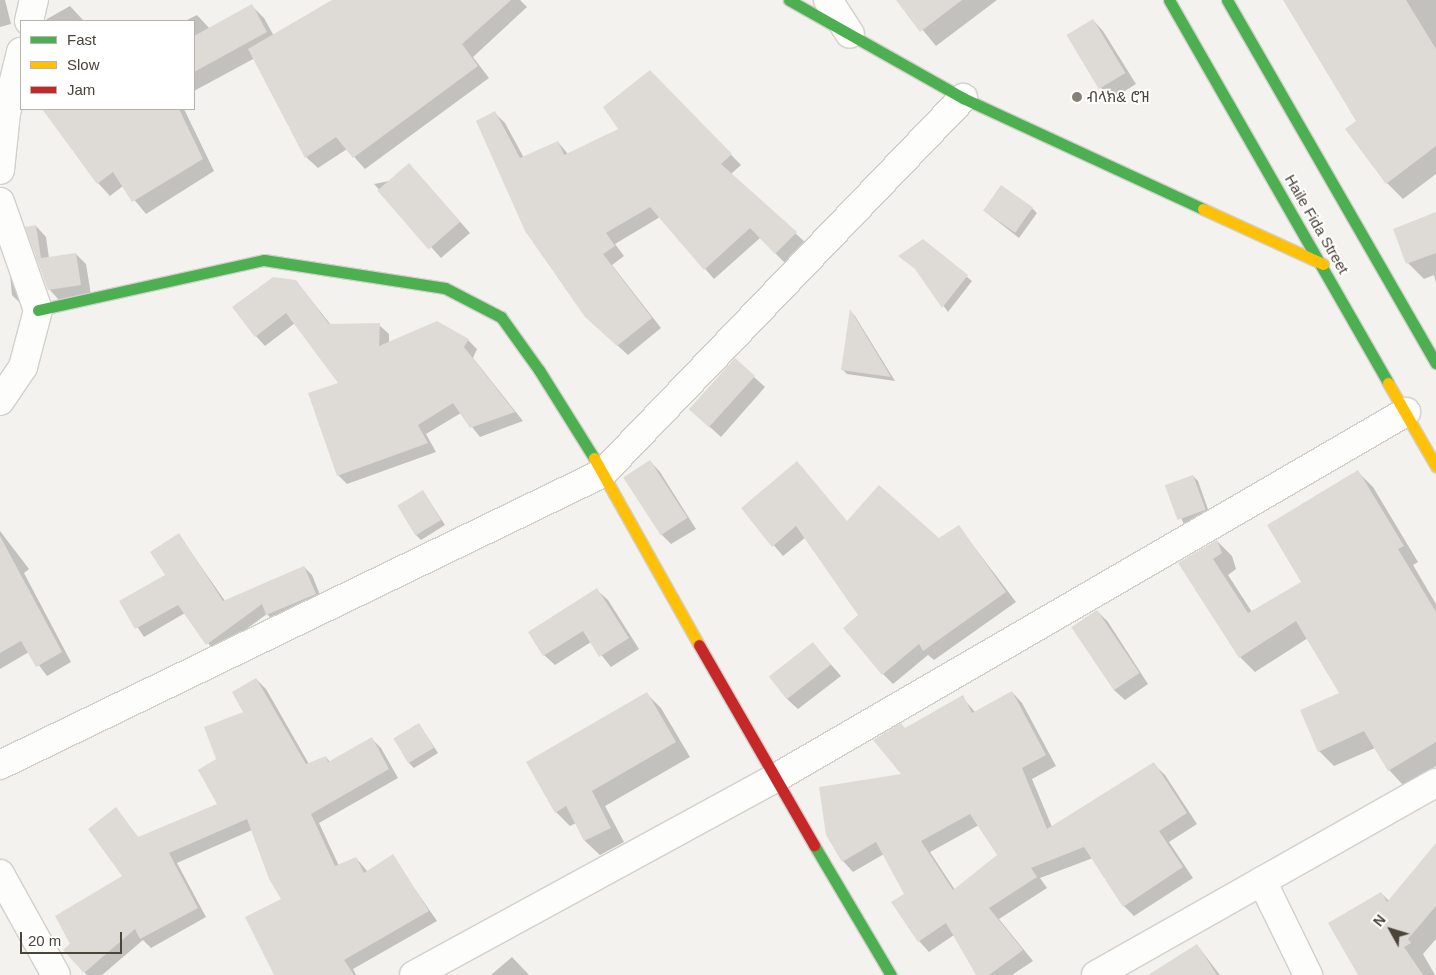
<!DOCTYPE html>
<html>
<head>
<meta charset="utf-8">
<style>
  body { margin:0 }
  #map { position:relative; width:1436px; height:975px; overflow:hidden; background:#f4f2ee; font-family:Arial,"Noto Sans Ethiopic",sans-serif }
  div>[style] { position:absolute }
  .shadow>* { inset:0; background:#0003 }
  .building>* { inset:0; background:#dedbd6; transform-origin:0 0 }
  .roads { filter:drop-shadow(1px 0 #d2d0cb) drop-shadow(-1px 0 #d2d0cb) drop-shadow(0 1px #d2d0cb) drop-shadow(0 -1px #d2d0cb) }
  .street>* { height:28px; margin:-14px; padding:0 14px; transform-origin:14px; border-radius:14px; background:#fdfdfc }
  .fast>* { height:11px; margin:-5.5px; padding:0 5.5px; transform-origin:5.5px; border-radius:5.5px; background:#4caf50 }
  .slow>* { height:11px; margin:-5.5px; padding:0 5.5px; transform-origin:5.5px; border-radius:5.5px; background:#ffc107 }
  .jam>* { height:11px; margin:-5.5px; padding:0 5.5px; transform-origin:5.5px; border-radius:5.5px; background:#c62828 }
  .dots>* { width:14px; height:14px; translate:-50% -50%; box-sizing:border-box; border:2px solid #fff; border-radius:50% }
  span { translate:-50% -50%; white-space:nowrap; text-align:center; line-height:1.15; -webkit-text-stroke:4px #fff; paint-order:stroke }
  .poi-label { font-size:15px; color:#4b4439 }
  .left { translate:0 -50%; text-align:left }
  .street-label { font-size:15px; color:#4b4439 }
  .legend { position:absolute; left:20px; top:20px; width:175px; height:90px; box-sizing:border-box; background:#fff; border:1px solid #b7b4b0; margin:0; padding:6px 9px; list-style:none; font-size:15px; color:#4b4439 }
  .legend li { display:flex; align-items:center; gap:10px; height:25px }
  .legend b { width:25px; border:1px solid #b7b4b0 }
  .north { position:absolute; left:1366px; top:905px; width:50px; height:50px; -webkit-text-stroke:4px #fff; paint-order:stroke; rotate:309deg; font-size:14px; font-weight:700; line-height:20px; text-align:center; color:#4b4439 }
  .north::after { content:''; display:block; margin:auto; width:18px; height:22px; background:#4b4439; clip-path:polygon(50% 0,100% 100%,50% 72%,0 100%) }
  .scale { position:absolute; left:20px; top:932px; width:102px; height:22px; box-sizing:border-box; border:2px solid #4b4439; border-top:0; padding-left:6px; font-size:15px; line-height:18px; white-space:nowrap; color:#4b4439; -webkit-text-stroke:4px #fff; paint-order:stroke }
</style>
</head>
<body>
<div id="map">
  <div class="shadow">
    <div style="clip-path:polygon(0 0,5px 0,11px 24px,0 27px)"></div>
    <div style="clip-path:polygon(334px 0,520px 0,527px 7px,473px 57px,489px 78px,365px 169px,347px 149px,318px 168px,306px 157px,255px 58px,194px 91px,194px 21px,185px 21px,197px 15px,210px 29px,252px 6px,264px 18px,274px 36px)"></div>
    <div style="clip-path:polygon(898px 0,997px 0,936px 46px)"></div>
    <div style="clip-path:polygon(1284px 0,1436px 0,1436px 174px,1403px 199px,1387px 183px,1358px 122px)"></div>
    <div style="clip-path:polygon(70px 6px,84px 21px,46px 21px,47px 19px)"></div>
    <div style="clip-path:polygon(1093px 20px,1103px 31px,1136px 84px,1112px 99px,1102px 89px,1069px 36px)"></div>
    <div style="clip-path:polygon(650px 72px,741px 165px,731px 174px,806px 243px,785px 263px,760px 238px,714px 279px,660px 217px,615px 244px,624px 256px,612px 265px,661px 328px,628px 355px,597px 327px,495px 113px,505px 123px,524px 158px,558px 142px,568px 154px,620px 129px)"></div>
    <div style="clip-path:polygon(44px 109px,184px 109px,214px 171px,146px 214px,123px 186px,110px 196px,98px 183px)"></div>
    <div style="clip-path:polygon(419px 175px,470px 233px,441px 258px,374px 184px)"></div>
    <div style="clip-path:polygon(1032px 208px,1037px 213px,1019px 238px,983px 210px)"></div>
    <div style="clip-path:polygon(1436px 214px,1436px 283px,1434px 275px,1424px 279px,1408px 263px)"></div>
    <div style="clip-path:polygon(36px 226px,46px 237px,49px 258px,76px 254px,86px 264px,91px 295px,59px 300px,49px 289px,27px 228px)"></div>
    <div style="clip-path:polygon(923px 241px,972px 281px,948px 312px,918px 271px)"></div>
    <div style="clip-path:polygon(10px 275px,18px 283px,23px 306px,12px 295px)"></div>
    <div style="clip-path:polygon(296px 281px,331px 325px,379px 325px,389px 334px,389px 343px,468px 340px,477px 349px,473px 358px,523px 421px,480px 437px,461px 413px,426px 434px,436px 452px,347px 484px,338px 475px,340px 383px,295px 323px,265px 346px,256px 336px)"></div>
    <div style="clip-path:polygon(851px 312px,855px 316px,895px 381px,847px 374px,842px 369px)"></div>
    <div style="clip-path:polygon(735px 360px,765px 387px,721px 437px,700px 418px)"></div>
    <div style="clip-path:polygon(650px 461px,660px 472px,696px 529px,671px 544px,661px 534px)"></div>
    <div style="clip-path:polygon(1358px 472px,1373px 487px,1418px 562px,1413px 565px,1436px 604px,1436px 766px,1404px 786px,1389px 770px,1375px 748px,1334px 766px,1319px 751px,1341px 693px,1308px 638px,1255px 672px,1240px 657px,1180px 564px,1217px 541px,1232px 556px,1236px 569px,1228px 575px,1252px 612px,1303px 583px)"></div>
    <div style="clip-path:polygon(1193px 476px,1198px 481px,1210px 515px,1186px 529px,1167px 486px)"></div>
    <div style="clip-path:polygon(423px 491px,445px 525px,421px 540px,416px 535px)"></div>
    <div style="clip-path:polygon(742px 508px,848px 522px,939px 540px,959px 527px,1016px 602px,934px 660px,928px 655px,893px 684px,883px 674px,860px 616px,806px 537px,783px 556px)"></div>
    <div style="clip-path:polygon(0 531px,29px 569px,24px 573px,71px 662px,47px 676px,29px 652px,0 669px)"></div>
    <div style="clip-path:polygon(179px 535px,225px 601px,304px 567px,312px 575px,323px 602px,275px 623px,267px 614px,215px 652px,185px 613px,144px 637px,121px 602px,166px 576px)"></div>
    <div style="clip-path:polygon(597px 590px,608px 600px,639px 649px,611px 667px,591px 642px,555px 665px,544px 655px)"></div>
    <div style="clip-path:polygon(1097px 611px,1108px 622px,1148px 684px,1125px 700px,1114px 690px,1073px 627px)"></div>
    <div style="clip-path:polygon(813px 644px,841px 676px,798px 709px,787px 699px)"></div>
    <div style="clip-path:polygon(256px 679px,266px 689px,309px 764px,326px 757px,330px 762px,372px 739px,381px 748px,398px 778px,319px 823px,339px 866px,356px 858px,368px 872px,392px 856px,437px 921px,353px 969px,356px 975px,284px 975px,282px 900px,252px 830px,177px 863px,206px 917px,151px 948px,143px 940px,102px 975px,87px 975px,65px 950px,124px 876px,115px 809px,139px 838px,219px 804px,218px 760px,245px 713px)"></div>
    <div style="clip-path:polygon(evenodd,1012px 692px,1022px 703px,1056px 766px,1032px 779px,1052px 827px,1154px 764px,1165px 775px,1197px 824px,1169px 842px,1193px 878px,1134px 916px,1124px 906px,1093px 858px,1040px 878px,1047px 888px,999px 919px,1033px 961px,1012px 975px,978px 975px,954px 935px,929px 952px,919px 941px,905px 894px,884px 854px,853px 872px,843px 861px,903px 775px,905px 729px,962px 697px,975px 712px,1012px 692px,979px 825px,998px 855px,955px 890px,930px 852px,979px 825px)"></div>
    <div style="clip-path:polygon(647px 694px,661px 708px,690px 757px,605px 806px,624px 842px,600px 855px,585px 841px,576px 823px,570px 826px,556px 812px)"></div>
    <div style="clip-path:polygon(419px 724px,438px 753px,414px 768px,409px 763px)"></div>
    <div style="clip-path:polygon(1436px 845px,1436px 939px,1423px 954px,1435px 975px,1360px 975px,1381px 893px,1389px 901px)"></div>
    <div style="clip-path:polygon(1197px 945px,1220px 975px,1151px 975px)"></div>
    <div style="clip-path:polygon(512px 957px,529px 975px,491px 975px)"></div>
  </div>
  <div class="building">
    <div style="clip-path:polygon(332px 0,511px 0,462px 44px,478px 66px,353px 158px,336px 137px,305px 158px,248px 49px)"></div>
    <div style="clip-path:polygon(896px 0,962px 0,920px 32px)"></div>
    <div style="clip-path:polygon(1283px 0,1406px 0,1436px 49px,1436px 146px,1386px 184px,1345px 129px,1356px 121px)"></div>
    <div style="clip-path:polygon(252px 4px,267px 32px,194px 72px,194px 36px)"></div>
    <div style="left:1093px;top:19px;width:63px;height:31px;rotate:59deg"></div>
    <div style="clip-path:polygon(650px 70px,732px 154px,721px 164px,797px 232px,775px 254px,750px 228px,704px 270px,650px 207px,606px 233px,615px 246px,603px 254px,652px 318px,617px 346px,585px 317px,525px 231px,476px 121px,495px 111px,520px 158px,558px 141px,564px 155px,618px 129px,603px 107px)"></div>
    <div style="clip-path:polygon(42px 109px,179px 109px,203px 159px,132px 202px,113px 172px,97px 184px)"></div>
    <div style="left:409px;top:163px;width:78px;height:42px;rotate:49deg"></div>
    <div style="left:1001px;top:185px;width:39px;height:31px;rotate:35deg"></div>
    <div style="clip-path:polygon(1436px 212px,1436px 253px,1406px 264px,1393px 229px)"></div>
    <div style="clip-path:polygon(36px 225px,41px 258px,76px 253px,81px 285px,48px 290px,25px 227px)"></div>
    <div style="clip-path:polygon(923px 239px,968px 275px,942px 308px,915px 269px,898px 256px)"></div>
    <div style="clip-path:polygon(273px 277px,296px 280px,329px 324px,380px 323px,379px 346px,437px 321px,469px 339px,464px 347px,515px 412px,470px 428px,453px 403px,418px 425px,428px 443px,337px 476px,308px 393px,338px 383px,286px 313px,255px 337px,232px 307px)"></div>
    <div style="clip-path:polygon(850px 309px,891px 377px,841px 370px)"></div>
    <div style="left:735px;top:358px;width:27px;height:69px;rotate:42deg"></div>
    <div style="left:650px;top:460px;width:69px;height:32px;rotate:57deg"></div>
    <div style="clip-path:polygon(797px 461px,847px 521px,879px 485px,939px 538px,959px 525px,1006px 592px,923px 651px,919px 644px,882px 675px,843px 628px,858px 615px,796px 526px,772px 547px,741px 508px)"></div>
    <div style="clip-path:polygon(1358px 470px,1404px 546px,1398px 549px,1436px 612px,1436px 742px,1388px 771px,1364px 731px,1318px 752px,1300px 710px,1339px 693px,1296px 621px,1239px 658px,1178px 563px,1217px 540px,1222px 553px,1213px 559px,1248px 613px,1301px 582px,1267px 525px)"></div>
    <div style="left:1193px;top:475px;width:37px;height:30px;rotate:70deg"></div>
    <div style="left:423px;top:490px;width:35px;height:30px;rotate:59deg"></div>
    <div style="clip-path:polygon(179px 533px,223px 601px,304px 566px,316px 594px,266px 615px,262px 604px,206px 645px,178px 605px,135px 629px,119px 601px,165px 575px,150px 552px)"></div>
    <div style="clip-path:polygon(0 536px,62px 652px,36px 667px,21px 641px,0 653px)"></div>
    <div style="clip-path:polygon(597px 588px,629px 638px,599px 657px,583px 631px,543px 656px,528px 632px)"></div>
    <div style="left:1097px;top:610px;width:76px;height:31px;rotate:56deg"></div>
    <div style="left:813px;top:642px;width:29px;height:56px;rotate:52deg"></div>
    <div style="clip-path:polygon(256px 678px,306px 764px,326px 756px,328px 762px,372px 737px,389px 769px,311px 814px,335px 866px,356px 857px,364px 873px,393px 854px,429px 911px,344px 960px,354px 975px,274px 975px,245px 917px,281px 899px,269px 879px,247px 819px,169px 853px,198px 908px,140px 939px,135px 929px,84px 973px,63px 950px,70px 944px,55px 916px,122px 876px,88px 829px,116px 807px,138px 837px,217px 804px,198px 770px,216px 759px,204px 727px,243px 712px,232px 692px)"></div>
    <div style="clip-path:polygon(evenodd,1012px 691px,1046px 755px,1022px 768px,1047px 829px,1154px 762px,1187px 813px,1159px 831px,1183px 867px,1123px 907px,1084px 847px,1031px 868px,1037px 877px,989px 908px,1023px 950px,989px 975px,976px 975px,946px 923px,918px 942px,891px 902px,904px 894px,876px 842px,842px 862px,826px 835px,819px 787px,901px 774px,873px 740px,901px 723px,905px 728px,963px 695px,972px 713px,1012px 691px,970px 814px,997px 855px,953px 890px,921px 841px,970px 814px)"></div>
    <div style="clip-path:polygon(647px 692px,676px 742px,592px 791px,611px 828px,584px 841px,566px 806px,555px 813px,526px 762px)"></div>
    <div style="left:419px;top:723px;width:29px;height:30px;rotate:59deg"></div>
    <div style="clip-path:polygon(1436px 843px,1436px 906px,1408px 939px,1411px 943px,1404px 947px,1423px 975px,1358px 975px,1328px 923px,1381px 892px,1387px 902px)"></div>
    <div style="clip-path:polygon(1197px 944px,1217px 975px,1148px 975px)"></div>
  </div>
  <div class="roads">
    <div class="street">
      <div style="left:828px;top:0;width:40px;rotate:57.1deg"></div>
      <div style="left:29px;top:21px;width:22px;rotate:-77deg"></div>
      <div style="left:0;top:170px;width:57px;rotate:-84deg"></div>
      <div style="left:6px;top:113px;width:63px;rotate:-76.2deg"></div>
      <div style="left:0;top:202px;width:114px;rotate:70.6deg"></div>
      <div style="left:38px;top:310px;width:59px;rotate:104.7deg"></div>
      <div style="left:23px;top:367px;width:41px;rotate:124.1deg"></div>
      <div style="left:0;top:765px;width:670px;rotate:-25.84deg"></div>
      <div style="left:603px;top:473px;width:520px;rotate:-46.17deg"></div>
      <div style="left:0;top:874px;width:115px;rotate:61deg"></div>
      <div style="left:1262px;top:881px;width:105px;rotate:63.9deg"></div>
      <div style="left:414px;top:975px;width:410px;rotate:-28.6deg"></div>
      <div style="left:774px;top:779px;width:731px;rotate:-30.14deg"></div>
      <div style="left:1096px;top:975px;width:390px;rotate:-29.5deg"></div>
    </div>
    <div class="fast">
      <div style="left:789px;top:0;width:200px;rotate:29.4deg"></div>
      <div style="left:963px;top:98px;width:264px;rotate:24.8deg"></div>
      <div style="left:1169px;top:0;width:441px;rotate:60.2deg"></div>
      <div style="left:1227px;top:0;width:419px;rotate:60.1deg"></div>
      <div style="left:38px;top:310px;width:231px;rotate:-12.5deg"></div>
      <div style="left:264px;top:260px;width:183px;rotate:8.8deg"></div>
      <div style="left:445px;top:288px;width:63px;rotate:27.4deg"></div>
      <div style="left:501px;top:317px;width:65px;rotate:54.4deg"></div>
      <div style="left:539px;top:370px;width:104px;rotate:58deg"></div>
      <div style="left:814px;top:845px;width:151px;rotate:59.4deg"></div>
    </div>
    <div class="slow">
      <div style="left:1203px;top:209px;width:132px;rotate:24.6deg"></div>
      <div style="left:1388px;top:383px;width:96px;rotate:60deg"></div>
      <div style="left:594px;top:458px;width:214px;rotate:60.7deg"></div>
    </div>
    <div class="jam">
      <div style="left:699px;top:645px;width:231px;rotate:60.1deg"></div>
    </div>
  </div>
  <div class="dots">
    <div style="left:1077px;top:97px;background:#868178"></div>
  </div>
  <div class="poi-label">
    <span class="left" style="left:1087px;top:97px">ብላክ&amp; ሮዝ</span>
  </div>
  <div class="street-label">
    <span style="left:1317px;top:224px;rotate:60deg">Haile Fida Street</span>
  </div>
  <ul class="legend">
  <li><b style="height:6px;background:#4caf50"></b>Fast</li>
  <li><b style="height:6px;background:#ffc107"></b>Slow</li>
  <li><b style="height:6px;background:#c62828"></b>Jam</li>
  </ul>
  <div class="north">N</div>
  <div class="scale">20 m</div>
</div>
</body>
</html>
